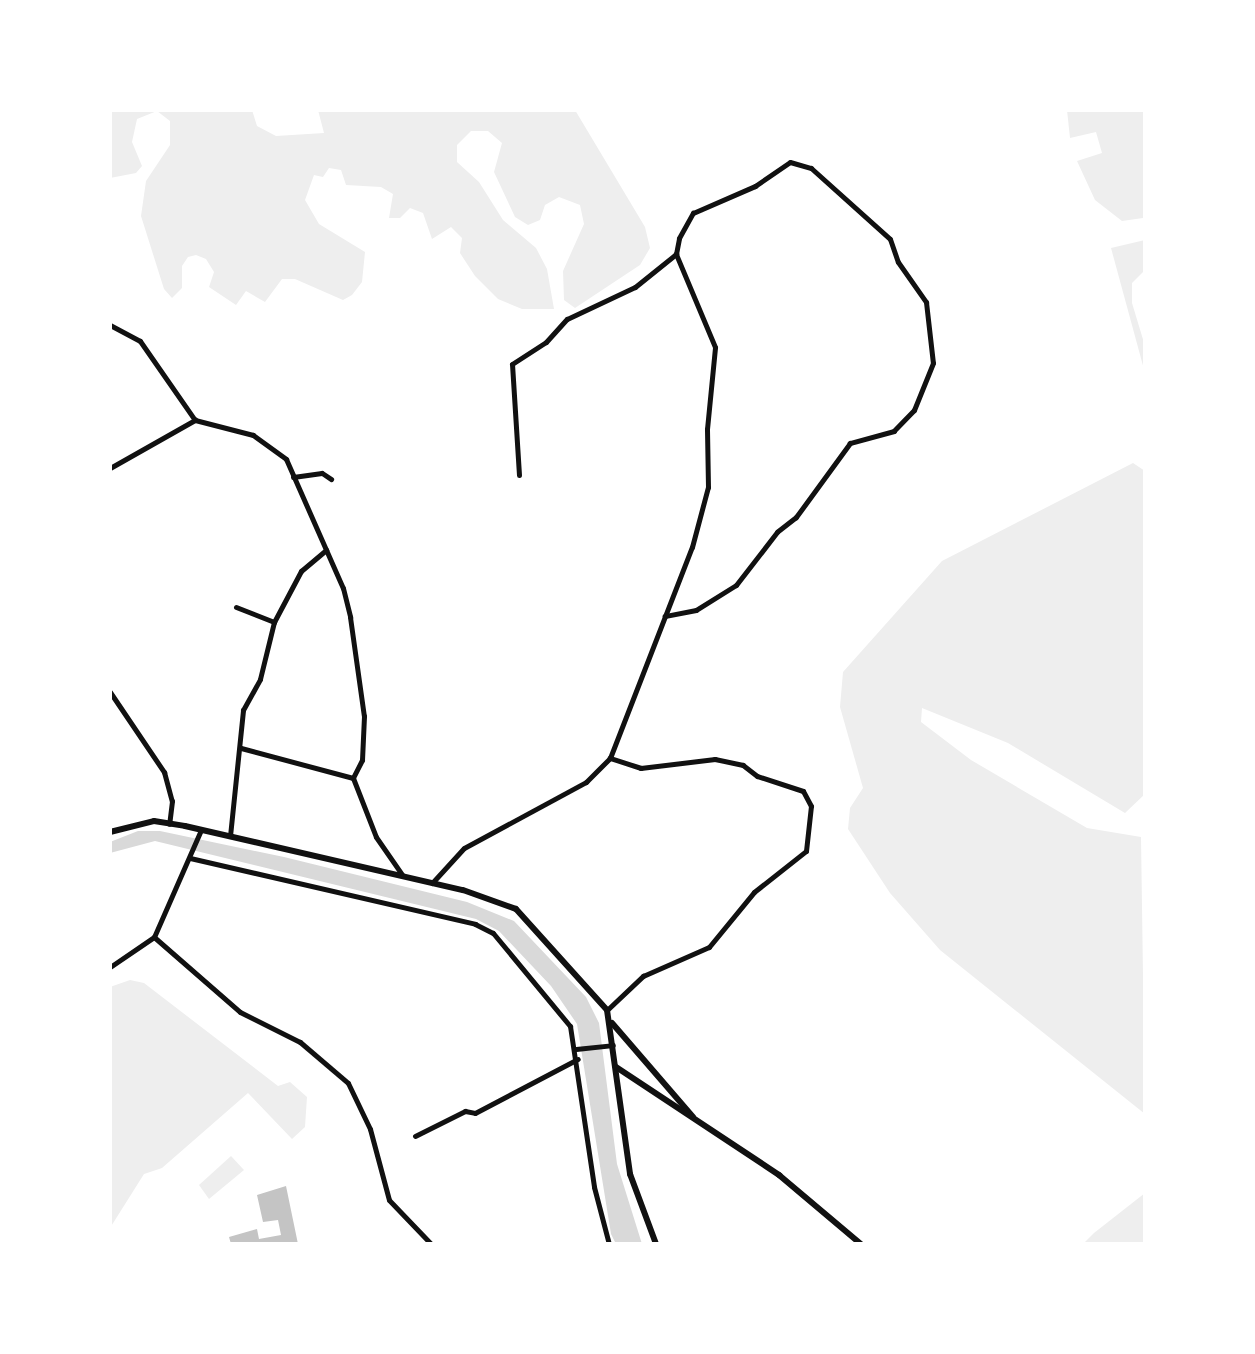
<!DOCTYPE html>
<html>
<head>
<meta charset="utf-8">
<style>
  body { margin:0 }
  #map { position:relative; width:1255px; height:1354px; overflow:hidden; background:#fff; font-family:"Fira Sans",sans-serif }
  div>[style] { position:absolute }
  .green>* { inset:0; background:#eee }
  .water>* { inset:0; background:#d9d9d9 }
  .building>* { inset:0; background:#c4c4c4 }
  .minor>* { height:5px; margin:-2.5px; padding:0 2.5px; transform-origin:2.5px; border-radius:2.5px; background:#111 }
  .tertiary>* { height:6px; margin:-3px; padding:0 3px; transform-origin:3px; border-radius:3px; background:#111 }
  span { translate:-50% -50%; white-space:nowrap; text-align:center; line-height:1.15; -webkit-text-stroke:6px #fff; paint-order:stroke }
  .frame { position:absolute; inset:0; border:112px solid #fff; pointer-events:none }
</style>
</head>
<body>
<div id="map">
  <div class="green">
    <div style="clip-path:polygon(110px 110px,252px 110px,257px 126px,276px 136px,324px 133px,318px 110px,575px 110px,645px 227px,650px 248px,640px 265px,575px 308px,564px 300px,563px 271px,584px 224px,580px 205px,559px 197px,545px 205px,540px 220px,528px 225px,515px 217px,494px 172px,502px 143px,488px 131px,471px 131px,457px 145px,457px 162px,479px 182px,503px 220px,536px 248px,547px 269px,554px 309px,522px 309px,498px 299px,475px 276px,460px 253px,462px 238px,451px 227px,432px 239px,423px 213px,410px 208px,400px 218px,389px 218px,393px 194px,381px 187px,346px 185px,341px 170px,329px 168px,323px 177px,314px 175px,305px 200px,319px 224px,365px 252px,362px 282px,352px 295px,343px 300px,295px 279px,282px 279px,265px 302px,246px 291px,236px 305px,209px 287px,214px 272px,206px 259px,196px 255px,188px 257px,182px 266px,182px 288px,172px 298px,164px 289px,141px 216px,146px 181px,170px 145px,170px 121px,157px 111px,137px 119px,132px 142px,142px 166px,136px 173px,110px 178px)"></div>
    <div style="clip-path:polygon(1067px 110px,1145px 110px,1143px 218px,1122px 221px,1095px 200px,1077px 161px,1102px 153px,1096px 132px,1070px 138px)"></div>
    <div style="clip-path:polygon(1145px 240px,1145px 270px,1132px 283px,1132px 303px,1145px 346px,1145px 373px,1111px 248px)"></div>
    <div style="clip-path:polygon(1133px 463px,1145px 471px,1145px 794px,1125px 813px,1008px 743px,922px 708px,921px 722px,971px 760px,1087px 828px,1141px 837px,1145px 1114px,940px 950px,890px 893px,848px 829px,850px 808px,863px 788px,840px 707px,843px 672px,942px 561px)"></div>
    <div style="clip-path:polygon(130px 980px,144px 983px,278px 1086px,290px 1082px,307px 1097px,305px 1127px,292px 1139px,248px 1093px,162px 1168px,144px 1174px,110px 1228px,110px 987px)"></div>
    <div style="clip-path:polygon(231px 1156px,244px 1170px,209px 1199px,199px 1185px)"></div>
    <div style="clip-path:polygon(1145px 1193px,1145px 1244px,1083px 1244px,1094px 1233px)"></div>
  </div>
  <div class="water">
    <div style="clip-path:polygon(138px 831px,160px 831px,284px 857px,467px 902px,514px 921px,586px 997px,599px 1023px,617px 1164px,642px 1244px,616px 1244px,611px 1234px,577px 1024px,551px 986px,499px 931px,476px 919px,155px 841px,110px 853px,110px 842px)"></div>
  </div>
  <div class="building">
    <div style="clip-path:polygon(286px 1186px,298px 1244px,231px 1244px,229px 1237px,257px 1229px,259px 1239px,281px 1235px,278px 1220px,263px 1222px,257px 1195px)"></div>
  </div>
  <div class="minor">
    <div style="left:110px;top:325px;width:34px;rotate:28deg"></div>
    <div style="left:140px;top:341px;width:96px;rotate:55.2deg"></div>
    <div style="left:195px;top:420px;width:60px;rotate:14.5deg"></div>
    <div style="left:253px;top:435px;width:41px;rotate:36deg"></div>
    <div style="left:286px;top:459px;width:141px;rotate:66.2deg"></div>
    <div style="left:343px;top:588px;width:30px;rotate:76deg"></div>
    <div style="left:350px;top:617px;width:100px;rotate:82deg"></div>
    <div style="left:364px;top:716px;width:44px;rotate:92.6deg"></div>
    <div style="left:362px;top:760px;width:20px;rotate:117deg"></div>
    <div style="left:353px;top:778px;width:63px;rotate:68.7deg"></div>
    <div style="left:376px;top:837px;width:47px;rotate:55.3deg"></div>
    <div style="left:110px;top:468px;width:98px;rotate:-29.5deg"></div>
    <div style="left:519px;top:475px;width:111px;rotate:-93.6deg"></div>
    <div style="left:512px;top:364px;width:40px;rotate:-32.9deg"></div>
    <div style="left:546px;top:342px;width:31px;rotate:-48deg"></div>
    <div style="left:567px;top:319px;width:75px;rotate:-25.2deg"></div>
    <div style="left:635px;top:287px;width:53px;rotate:-38.8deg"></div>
    <div style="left:293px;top:477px;width:29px;rotate:-8deg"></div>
    <div style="left:322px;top:473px;width:11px;rotate:34deg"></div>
    <div style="left:236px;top:607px;width:41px;rotate:21.5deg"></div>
    <div style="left:110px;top:692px;width:97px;rotate:56deg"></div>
    <div style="left:164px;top:772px;width:30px;rotate:75deg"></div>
    <div style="left:172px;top:801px;width:23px;rotate:97deg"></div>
    <div style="left:241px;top:748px;width:116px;rotate:15deg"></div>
    <div style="left:230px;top:836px;width:127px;rotate:-84.1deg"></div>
    <div style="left:243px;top:710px;width:35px;rotate:-61deg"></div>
    <div style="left:260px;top:679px;width:59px;rotate:-76.2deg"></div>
    <div style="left:274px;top:622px;width:58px;rotate:-62.1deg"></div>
    <div style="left:301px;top:571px;width:33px;rotate:-40deg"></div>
    <div style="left:190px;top:858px;width:293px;rotate:13deg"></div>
    <div style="left:475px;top:924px;width:20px;rotate:27deg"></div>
    <div style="left:493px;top:933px;width:121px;rotate:50.4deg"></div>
    <div style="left:570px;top:1026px;width:163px;rotate:81.5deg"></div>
    <div style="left:594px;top:1187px;width:59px;rotate:75.3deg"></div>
    <div style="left:432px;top:883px;width:47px;rotate:-47.6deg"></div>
    <div style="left:464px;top:848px;width:139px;rotate:-28.4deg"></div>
    <div style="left:586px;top:782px;width:34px;rotate:-45deg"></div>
    <div style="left:610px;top:758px;width:226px;rotate:-68.8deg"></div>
    <div style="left:692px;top:547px;width:62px;rotate:-75.1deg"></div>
    <div style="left:708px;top:487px;width:58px;rotate:-91deg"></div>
    <div style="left:707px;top:429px;width:82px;rotate:-84.4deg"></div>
    <div style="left:715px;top:347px;width:101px;rotate:-112.8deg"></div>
    <div style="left:676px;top:254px;width:16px;rotate:-79deg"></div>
    <div style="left:679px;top:238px;width:29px;rotate:-61deg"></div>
    <div style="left:693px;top:213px;width:68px;rotate:-23.5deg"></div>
    <div style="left:755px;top:186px;width:42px;rotate:-34.4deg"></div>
    <div style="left:790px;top:162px;width:22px;rotate:16deg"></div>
    <div style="left:811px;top:168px;width:106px;rotate:41.9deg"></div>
    <div style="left:890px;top:239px;width:24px;rotate:71deg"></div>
    <div style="left:898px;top:262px;width:49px;rotate:55deg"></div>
    <div style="left:926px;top:302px;width:61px;rotate:83.5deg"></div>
    <div style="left:933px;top:363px;width:51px;rotate:112deg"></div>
    <div style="left:914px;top:410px;width:29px;rotate:134deg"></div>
    <div style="left:894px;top:431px;width:46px;rotate:164.7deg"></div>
    <div style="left:850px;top:443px;width:92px;rotate:126.1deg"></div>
    <div style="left:796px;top:517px;width:24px;rotate:142deg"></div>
    <div style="left:777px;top:532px;width:67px;rotate:127.7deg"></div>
    <div style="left:736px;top:585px;width:47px;rotate:148deg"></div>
    <div style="left:696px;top:610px;width:32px;rotate:169deg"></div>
    <div style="left:154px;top:937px;width:114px;rotate:41.1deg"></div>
    <div style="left:240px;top:1012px;width:67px;rotate:26.6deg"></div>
    <div style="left:300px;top:1042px;width:63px;rotate:40.5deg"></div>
    <div style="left:348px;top:1083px;width:51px;rotate:64.4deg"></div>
    <div style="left:370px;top:1129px;width:73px;rotate:75deg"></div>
    <div style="left:389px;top:1200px;width:61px;rotate:46.3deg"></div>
    <div style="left:110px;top:967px;width:53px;rotate:-34.3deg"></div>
    <div style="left:154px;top:937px;width:117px;rotate:-66.3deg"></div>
    <div style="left:607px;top:1010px;width:50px;rotate:-43.4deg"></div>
    <div style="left:643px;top:976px;width:72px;rotate:-23.7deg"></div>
    <div style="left:709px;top:947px;width:71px;rotate:-50.7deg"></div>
    <div style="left:754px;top:892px;width:66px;rotate:-38.3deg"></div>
    <div style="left:806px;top:851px;width:45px;rotate:-83.7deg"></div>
    <div style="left:811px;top:806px;width:17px;rotate:-118deg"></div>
    <div style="left:803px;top:791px;width:48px;rotate:-161.9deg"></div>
    <div style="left:757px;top:776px;width:18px;rotate:-142deg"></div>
    <div style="left:743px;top:765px;width:29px;rotate:-168deg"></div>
    <div style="left:715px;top:759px;width:75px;rotate:173.1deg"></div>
    <div style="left:641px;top:768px;width:33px;rotate:-162deg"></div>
    <div style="left:576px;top:1049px;width:37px;rotate:-6deg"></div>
    <div style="left:415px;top:1136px;width:56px;rotate:-26.6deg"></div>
    <div style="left:465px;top:1111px;width:10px;rotate:11deg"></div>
    <div style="left:475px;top:1113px;width:116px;rotate:-27.7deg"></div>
  </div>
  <div class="tertiary">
    <div style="left:110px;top:832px;width:45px;rotate:-14deg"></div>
    <div style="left:154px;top:821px;width:31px;rotate:9deg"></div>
    <div style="left:185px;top:826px;width:285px;rotate:13deg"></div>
    <div style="left:463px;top:890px;width:56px;rotate:19.7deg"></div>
    <div style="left:516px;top:909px;width:136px;rotate:48deg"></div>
    <div style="left:607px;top:1010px;width:166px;rotate:82deg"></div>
    <div style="left:630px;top:1174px;width:75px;rotate:69.6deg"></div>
    <div style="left:612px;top:1023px;width:124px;rotate:49.2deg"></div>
    <div style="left:616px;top:1067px;width:196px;rotate:33.5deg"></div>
    <div style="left:779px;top:1175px;width:107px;rotate:40.1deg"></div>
  </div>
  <div class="frame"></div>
</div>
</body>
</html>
